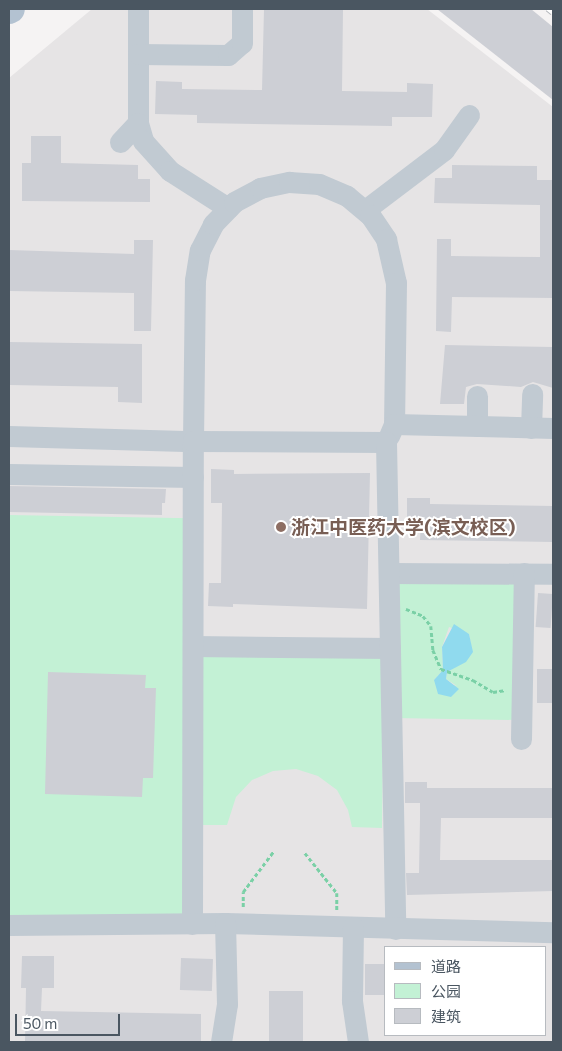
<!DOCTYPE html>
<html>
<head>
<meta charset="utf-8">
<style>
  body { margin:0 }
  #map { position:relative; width:562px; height:1051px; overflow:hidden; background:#f5f3f3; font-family:Commissioner,"Noto Sans SC",sans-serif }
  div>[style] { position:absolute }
  .education>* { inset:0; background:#e6e4e5 }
  .green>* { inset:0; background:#c3f1d5; transform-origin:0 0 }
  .water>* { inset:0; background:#90daee }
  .building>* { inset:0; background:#cdcfd5; transform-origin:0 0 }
  .path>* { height:2.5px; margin-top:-1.25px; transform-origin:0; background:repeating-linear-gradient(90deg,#7ad0a6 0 4px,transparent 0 6.5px) }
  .minor>* { height:21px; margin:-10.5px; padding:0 10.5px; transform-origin:10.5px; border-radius:10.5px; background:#c1cad2 }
  .major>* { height:28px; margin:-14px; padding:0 14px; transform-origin:14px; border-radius:14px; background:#b3c2d1 }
  .rail>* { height:5.5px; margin-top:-2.75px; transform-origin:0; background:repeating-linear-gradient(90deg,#fff 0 11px,#b5b8bd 0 22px); box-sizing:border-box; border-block:1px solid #b5b8bd }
  .dots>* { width:14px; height:14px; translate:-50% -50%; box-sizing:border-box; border:2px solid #fff; border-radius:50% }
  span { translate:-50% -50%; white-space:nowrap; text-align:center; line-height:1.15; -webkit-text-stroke:4px #fff; paint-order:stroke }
  .education-label { font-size:19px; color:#785e54; font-weight:700 }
  .left { translate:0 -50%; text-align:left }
  .frame { position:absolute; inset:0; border:10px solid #4a5661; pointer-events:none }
  .legend { position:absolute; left:384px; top:946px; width:162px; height:90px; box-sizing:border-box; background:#fff; border:1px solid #b7bbc0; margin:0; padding:6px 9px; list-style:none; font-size:15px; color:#4a5661 }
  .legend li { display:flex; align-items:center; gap:10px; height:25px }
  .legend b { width:25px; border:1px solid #b7bbc0 }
  .scale { position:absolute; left:15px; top:1014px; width:105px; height:22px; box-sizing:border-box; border:2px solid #4a5661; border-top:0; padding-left:6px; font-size:15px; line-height:18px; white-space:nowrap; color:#4a5661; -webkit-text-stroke:4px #fff; paint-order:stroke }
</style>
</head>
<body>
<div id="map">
  <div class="education">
    <div style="clip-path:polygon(evenodd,92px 9px,427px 9px,553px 107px,553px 1042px,9px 1042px,9px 78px,92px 9px,386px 947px,546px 947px,546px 1035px,386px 1035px,386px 947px)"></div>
  </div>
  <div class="green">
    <div style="left:9px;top:515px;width:181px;height:401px;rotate:1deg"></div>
    <div style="clip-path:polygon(evenodd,395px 577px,518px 579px,516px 720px,394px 718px,395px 577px,449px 627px,469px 634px,472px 650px,460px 664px,447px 672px,446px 679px,457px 686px,434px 680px,443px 670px,442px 647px,449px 627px)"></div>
    <div style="clip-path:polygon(197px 654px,384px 657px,382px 828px,352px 827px,348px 810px,337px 790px,318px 776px,296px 769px,273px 771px,252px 780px,236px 797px,227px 825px,195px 825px)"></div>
  </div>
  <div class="water">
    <div style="clip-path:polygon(454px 624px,469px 634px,473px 652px,466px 662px,447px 672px,446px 679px,459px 689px,451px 697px,438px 694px,434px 680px,443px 670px,442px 647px)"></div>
  </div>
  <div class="building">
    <div style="clip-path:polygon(264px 9px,343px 10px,342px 91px,407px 92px,407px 83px,433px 84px,432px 117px,392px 117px,392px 126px,197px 123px,197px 115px,155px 114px,156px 81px,182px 82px,182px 89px,262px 90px)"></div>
    <div style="clip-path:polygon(437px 9px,531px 9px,553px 27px,553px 100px)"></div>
    <div style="clip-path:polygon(31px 136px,61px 136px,61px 163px,138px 165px,138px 179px,150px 179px,150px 202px,22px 201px,22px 163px,31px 163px)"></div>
    <div style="clip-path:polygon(452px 165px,537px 166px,537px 180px,553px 180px,553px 298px,452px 297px,451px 332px,436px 331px,437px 239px,451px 239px,451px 256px,540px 257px,540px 205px,434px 203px,435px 178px,452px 178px)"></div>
    <div style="clip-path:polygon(134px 240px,153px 240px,151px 331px,134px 331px,134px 293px,9px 291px,9px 250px,134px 254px)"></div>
    <div style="clip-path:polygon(9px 342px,142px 344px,142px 403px,118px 402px,118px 387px,9px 385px)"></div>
    <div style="clip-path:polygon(445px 345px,553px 347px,553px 388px,533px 382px,521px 387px,477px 384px,466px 387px,464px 404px,440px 404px)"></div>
    <div style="clip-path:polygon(211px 469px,234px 470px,234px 474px,370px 473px,367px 609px,233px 604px,233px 607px,208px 606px,209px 583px,221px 583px,222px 503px,211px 503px)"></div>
    <div style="clip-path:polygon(9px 486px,166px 489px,165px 503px,162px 503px,162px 515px,9px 512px)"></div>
    <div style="clip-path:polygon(407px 498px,430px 498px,430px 504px,553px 506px,553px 542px,420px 540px,421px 519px,407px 518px)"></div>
    <div style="left:538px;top:593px;width:15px;height:34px;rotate:4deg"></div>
    <div style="left:537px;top:669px;width:16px;height:34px"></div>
    <div style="clip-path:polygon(48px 672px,146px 675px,145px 688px,156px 688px,153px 778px,143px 778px,142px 797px,45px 794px)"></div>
    <div style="clip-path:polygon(405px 782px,427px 782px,427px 788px,553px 788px,553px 818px,441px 818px,440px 860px,553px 860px,553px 891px,407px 895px,406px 873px,419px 873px,420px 818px,420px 803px,405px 803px)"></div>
    <div style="clip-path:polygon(22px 956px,54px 956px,54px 988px,42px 988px,41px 1011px,201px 1014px,201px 1042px,25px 1042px,26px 988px,21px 988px)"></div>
    <div style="left:181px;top:958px;width:32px;height:32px;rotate:2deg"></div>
    <div style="left:365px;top:964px;width:21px;height:31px"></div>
    <div style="left:269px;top:991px;width:34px;height:51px"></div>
  </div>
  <div class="path">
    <div style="left:406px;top:609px;width:18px;rotate:22deg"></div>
    <div style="left:423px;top:616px;width:13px;rotate:51deg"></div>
    <div style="left:431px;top:626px;width:24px;rotate:85deg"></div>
    <div style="left:433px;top:650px;width:21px;rotate:67deg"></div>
    <div style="left:441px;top:669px;width:34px;rotate:19deg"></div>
    <div style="left:473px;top:680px;width:23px;rotate:31deg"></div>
    <div style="left:493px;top:692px;width:13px;rotate:-9deg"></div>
    <div style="left:305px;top:853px;width:51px;rotate:51.3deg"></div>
    <div style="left:337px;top:893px;width:17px;rotate:90deg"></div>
    <div style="left:243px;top:907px;width:15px;rotate:-90deg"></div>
    <div style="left:243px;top:892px;width:50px;rotate:-53.1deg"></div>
  </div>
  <div class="minor">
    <div style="left:138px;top:9px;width:114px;rotate:90deg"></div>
    <div style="left:138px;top:123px;width:19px;rotate:74deg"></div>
    <div style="left:143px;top:141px;width:40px;rotate:48deg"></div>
    <div style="left:170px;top:171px;width:69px;rotate:32.5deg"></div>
    <div style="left:138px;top:54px;width:90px;rotate:0.6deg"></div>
    <div style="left:228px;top:55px;width:18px;rotate:-41deg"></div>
    <div style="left:242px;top:43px;width:34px;rotate:-90deg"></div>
    <div style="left:120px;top:142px;width:26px;rotate:-47deg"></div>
    <div style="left:365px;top:210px;width:99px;rotate:-37.2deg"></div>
    <div style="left:444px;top:150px;width:43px;rotate:-54.5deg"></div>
    <div style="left:477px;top:426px;width:30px;rotate:-90deg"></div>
    <div style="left:531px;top:428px;width:34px;rotate:-88deg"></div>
    <div style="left:9px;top:436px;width:184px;rotate:1.6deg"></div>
    <div style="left:193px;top:441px;width:161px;rotate:-89.3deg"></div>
    <div style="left:195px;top:280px;width:30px;rotate:-81deg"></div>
    <div style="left:200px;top:250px;width:29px;rotate:-63deg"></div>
    <div style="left:213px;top:224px;width:30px;rotate:-46deg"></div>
    <div style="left:234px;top:202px;width:30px;rotate:-28deg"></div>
    <div style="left:260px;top:188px;width:30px;rotate:-12deg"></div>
    <div style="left:289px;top:182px;width:30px;rotate:4deg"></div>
    <div style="left:319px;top:184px;width:30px;rotate:23deg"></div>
    <div style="left:347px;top:196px;width:30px;rotate:40deg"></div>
    <div style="left:370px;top:215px;width:29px;rotate:56deg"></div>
    <div style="left:386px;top:239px;width:45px;rotate:77.2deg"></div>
    <div style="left:396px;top:283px;width:141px;rotate:90.8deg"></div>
    <div style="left:389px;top:436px;width:13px;rotate:-67deg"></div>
    <div style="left:394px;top:424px;width:159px;rotate:1.4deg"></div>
    <div style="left:9px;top:474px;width:184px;rotate:0.9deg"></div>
    <div style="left:389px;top:573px;width:164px;rotate:0.3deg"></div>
    <div style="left:193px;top:646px;width:197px;rotate:0.6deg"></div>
    <div style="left:521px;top:739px;width:166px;rotate:-89deg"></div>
    <div style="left:192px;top:924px;width:483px;rotate:-89.9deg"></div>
    <div style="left:193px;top:441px;width:193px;rotate:0.3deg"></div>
    <div style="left:386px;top:442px;width:487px;rotate:88.9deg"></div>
    <div style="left:9px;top:925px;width:216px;rotate:-0.5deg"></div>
    <div style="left:225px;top:923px;width:328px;rotate:1.6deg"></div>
    <div style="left:353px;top:927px;width:74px;rotate:90.8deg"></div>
    <div style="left:352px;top:1001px;width:41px;rotate:81.7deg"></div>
    <div style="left:221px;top:1042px;width:38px;rotate:-81deg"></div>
    <div style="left:227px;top:1004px;width:81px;rotate:-91.4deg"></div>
  </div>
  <div class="major">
    <div style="left:9px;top:10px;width:2px;rotate:-27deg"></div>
  </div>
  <div class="rail">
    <div style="left:548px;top:9px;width:6px;rotate:39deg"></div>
  </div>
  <div class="dots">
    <div style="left:281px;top:527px;background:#8d6e63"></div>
  </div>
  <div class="education-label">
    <span class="left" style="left:291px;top:527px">浙江中医药大学(滨文校区)</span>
  </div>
  <div class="frame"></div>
  <ul class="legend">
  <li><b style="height:6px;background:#b3c2d1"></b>道路</li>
  <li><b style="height:14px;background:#c3f1d5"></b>公园</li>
  <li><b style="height:14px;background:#cdcfd5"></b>建筑</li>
  </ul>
  <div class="scale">50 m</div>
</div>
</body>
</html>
